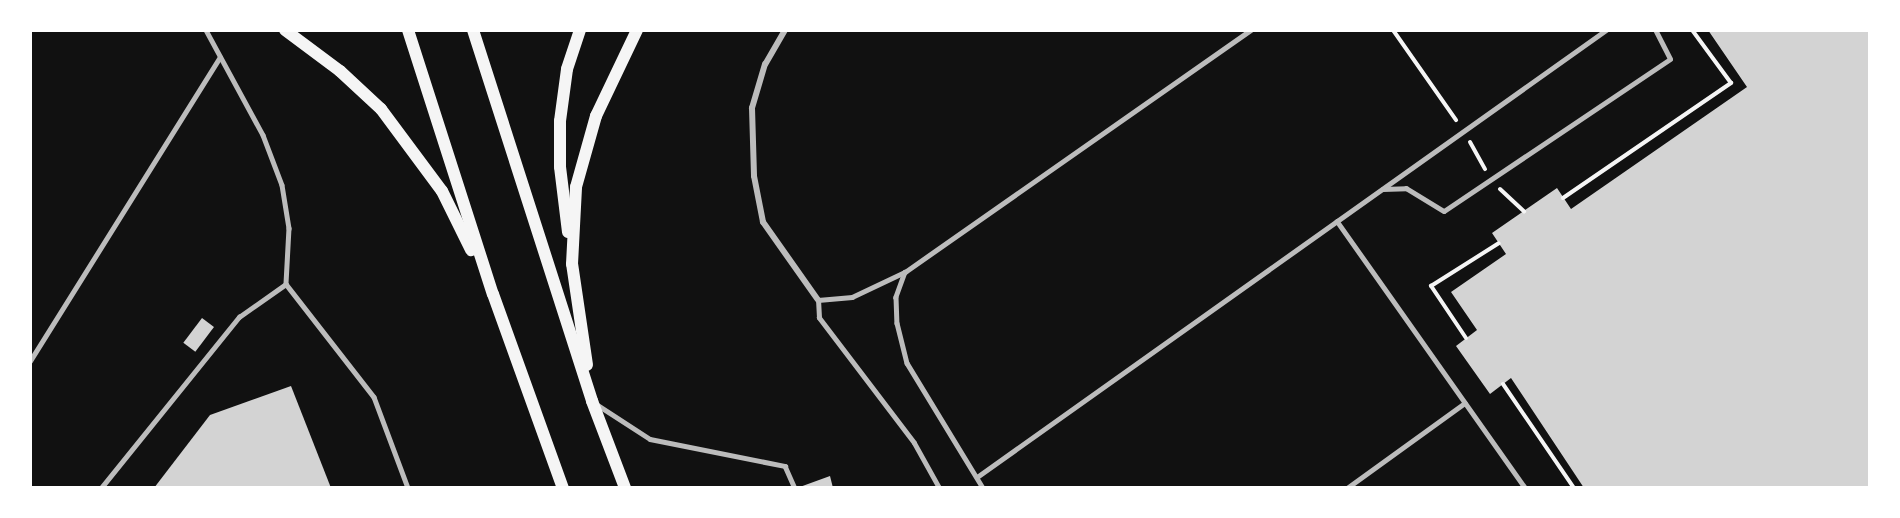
<!DOCTYPE html>
<html>
<head>
<meta charset="utf-8">
<style>
  body { margin:0 }
  #map { position:relative; width:1900px; height:518px; overflow:hidden; background:#111; font-family:Manrope,sans-serif }
  div>[style] { position:absolute }
  .building>* { inset:0; background:#d3d3d3; transform-origin:0 0 }
  .path>* { height:4px; margin:-2px; padding:0 2px; transform-origin:2px; border-radius:2px; background:#f5f5f5 }
  .service>* { height:4.5px; margin:-2.25px; padding:0 2.25px; transform-origin:2.25px; border-radius:2.25px; background:#bcbcbc }
  .minor>* { height:6px; margin:-3px; padding:0 3px; transform-origin:3px; border-radius:3px; background:#bcbcbc }
  .secondary>* { height:12px; margin:-6px; padding:0 6px; transform-origin:6px; border-radius:6px; background:#f5f5f5 }
  span { translate:-50% -50%; white-space:nowrap; text-align:center; line-height:1.15; -webkit-text-stroke:5px #fff; paint-order:stroke }
  .frame { position:absolute; inset:0; border:32px solid #fff; pointer-events:none }
</style>
</head>
<body>
<div id="map">
  <div class="building">
    <div style="clip-path:polygon(1708px 30px,1870px 30px,1870px 488px,1584px 488px,1511px 378px,1490px 394px,1456px 346px,1477px 330px,1451px 292px,1506px 254px,1492px 233px,1557px 188px,1571px 209px,1747px 87px)"></div>
    <div style="left:202px;top:318px;width:15px;height:31px;rotate:37deg"></div>
    <div style="clip-path:polygon(291px 386px,331px 488px,154px 488px,210px 415px)"></div>
    <div style="clip-path:polygon(830px 476px,833px 488px,797px 488px)"></div>
  </div>
  <div class="path">
    <div style="left:1393px;top:30px;width:110px;rotate:55deg"></div>
    <div style="left:1470px;top:142px;width:31px;rotate:61deg"></div>
    <div style="left:1500px;top:189px;width:33px;rotate:43deg"></div>
    <div style="left:1563px;top:198px;width:204px;rotate:-34.4deg"></div>
    <div style="left:1731px;top:83px;width:66px;rotate:-126.3deg"></div>
    <div style="left:1466px;top:338px;width:63px;rotate:-123.9deg"></div>
    <div style="left:1431px;top:286px;width:80px;rotate:-32.3deg"></div>
    <div style="left:1503px;top:384px;width:126px;rotate:55.7deg"></div>
  </div>
  <div class="service">
    <div style="left:206px;top:30px;width:119px;rotate:61.5deg"></div>
    <div style="left:263px;top:135px;width:53px;rotate:69.2deg"></div>
    <div style="left:282px;top:185px;width:44px;rotate:80.8deg"></div>
    <div style="left:289px;top:228px;width:56px;rotate:93.1deg"></div>
    <div style="left:286px;top:284px;width:143px;rotate:52.1deg"></div>
    <div style="left:374px;top:397px;width:97px;rotate:69.5deg"></div>
    <div style="left:1383px;top:189px;width:23px;rotate:-2deg"></div>
    <div style="left:1406px;top:188px;width:44px;rotate:31.2deg"></div>
    <div style="left:1444px;top:211px;width:272px;rotate:-33.9deg"></div>
    <div style="left:1670px;top:59px;width:33px;rotate:-117deg"></div>
    <div style="left:1337px;top:221px;width:327px;rotate:54.8deg"></div>
    <div style="left:905px;top:272px;width:27px;rotate:110deg"></div>
    <div style="left:896px;top:297px;width:26px;rotate:88deg"></div>
    <div style="left:897px;top:323px;width:41px;rotate:76deg"></div>
    <div style="left:907px;top:363px;width:146px;rotate:58.7deg"></div>
    <div style="left:30px;top:361px;width:358px;rotate:-58deg"></div>
    <div style="left:596px;top:404px;width:64px;rotate:32.9deg"></div>
    <div style="left:650px;top:439px;width:138px;rotate:11.3deg"></div>
    <div style="left:785px;top:466px;width:24px;rotate:66deg"></div>
    <div style="left:977px;top:477px;width:772px;rotate:-35.4deg"></div>
    <div style="left:101px;top:488px;width:220px;rotate:-51.1deg"></div>
    <div style="left:239px;top:317px;width:57px;rotate:-35.1deg"></div>
    <div style="left:939px;top:488px;width:51px;rotate:-119.1deg"></div>
    <div style="left:914px;top:443px;width:157px;rotate:-127.2deg"></div>
    <div style="left:819px;top:318px;width:18px;rotate:-93deg"></div>
    <div style="left:818px;top:300px;width:34px;rotate:-5deg"></div>
    <div style="left:852px;top:297px;width:59px;rotate:-25.3deg"></div>
    <div style="left:905px;top:272px;width:422px;rotate:-35deg"></div>
    <div style="left:1347px;top:488px;width:145px;rotate:-35.8deg"></div>
  </div>
  <div class="minor">
    <div style="left:785px;top:30px;width:39px;rotate:120deg"></div>
    <div style="left:765px;top:64px;width:46px;rotate:106.5deg"></div>
    <div style="left:752px;top:108px;width:68px;rotate:88.3deg"></div>
    <div style="left:754px;top:176px;width:47px;rotate:78.9deg"></div>
    <div style="left:763px;top:222px;width:95px;rotate:54.8deg"></div>
  </div>
  <div class="secondary">
    <div style="left:285px;top:30px;width:69px;rotate:36.7deg"></div>
    <div style="left:340px;top:71px;width:56px;rotate:42.8deg"></div>
    <div style="left:381px;top:109px;width:102px;rotate:53.4deg"></div>
    <div style="left:442px;top:191px;width:66px;rotate:63.8deg"></div>
    <div style="left:408px;top:30px;width:277px;rotate:72.2deg"></div>
    <div style="left:493px;top:294px;width:206px;rotate:70.2deg"></div>
    <div style="left:473px;top:30px;width:390px;rotate:72.2deg"></div>
    <div style="left:592px;top:401px;width:93px;rotate:69.2deg"></div>
    <div style="left:568px;top:232px;width:65px;rotate:-97deg"></div>
    <div style="left:560px;top:167px;width:46px;rotate:-90deg"></div>
    <div style="left:560px;top:121px;width:52px;rotate:-82.3deg"></div>
    <div style="left:567px;top:69px;width:41px;rotate:-71.6deg"></div>
    <div style="left:587px;top:365px;width:102px;rotate:-98.4deg"></div>
    <div style="left:572px;top:264px;width:77px;rotate:-87deg"></div>
    <div style="left:576px;top:187px;width:74px;rotate:-74.3deg"></div>
    <div style="left:596px;top:116px;width:95px;rotate:-64.5deg"></div>
  </div>
  <div class="frame"></div>
</div>
</body>
</html>
